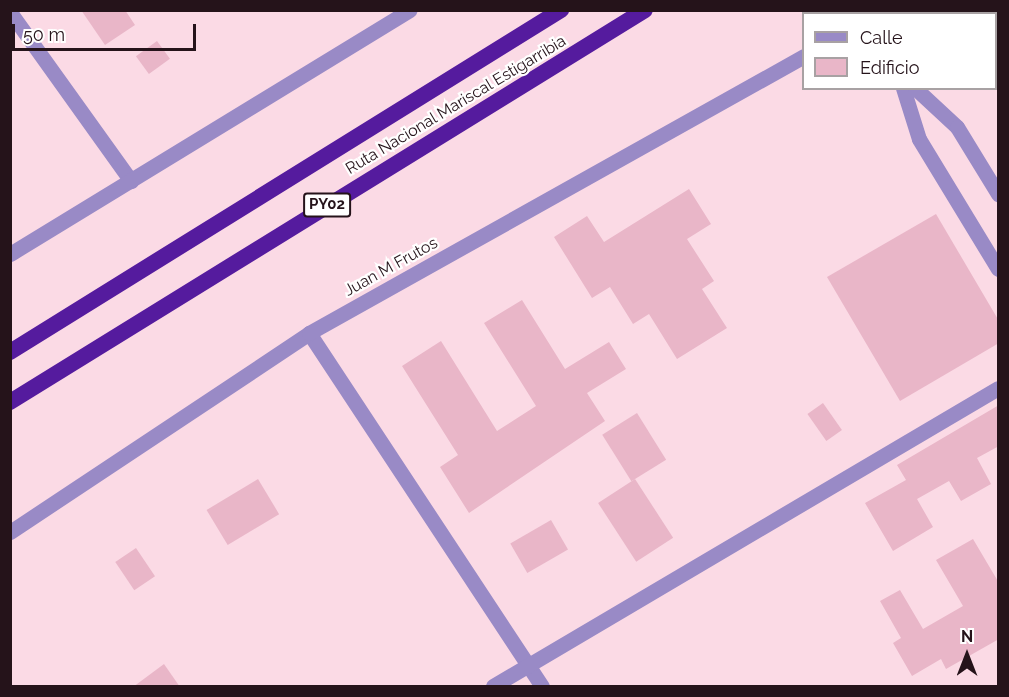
<!DOCTYPE html>
<html>
<head>
<meta charset="utf-8">
<style>
  body { margin:0 }
  #map { position:relative; width:1009px; height:697px; overflow:hidden; background:#fbdae5; font-family:Raleway,sans-serif }
  div>[style] { position:absolute }
  .building>* { inset:0; background:#e9b6c8; transform-origin:0 0 }
  .minor>* { height:15px; margin:-7.5px; padding:0 7.5px; transform-origin:7.5px; border-radius:7.5px; background:#998ac6 }
  .trunk>* { height:16px; margin:-8px; padding:0 8px; transform-origin:8px; border-radius:8px; background:#551b9e }
  span { translate:-50% -50%; white-space:nowrap; text-align:center; line-height:1.15; -webkit-text-stroke:4.5px #fff; paint-order:stroke }
  .shield-label span { padding:2px 4px; background:#fff; border:2px solid; border-radius:4px; -webkit-text-stroke-width:0 }
  .shield-label { font-size:15px; color:#25131a; font-weight:700 }
  .street-label { font-size:16px; color:#25131a }
  .frame { position:absolute; inset:0; border:12px solid #25131a; pointer-events:none }
  .legend { position:absolute; left:802px; top:12px; width:195px; height:78px; box-sizing:border-box; background:#fff; border:2px solid #a8a1a3; margin:0; padding:8px 10px; list-style:none; font-size:18px; color:#25131a }
  .legend li { display:flex; align-items:center; gap:12px; height:30px }
  .legend b { width:30px; border:2px solid #a8a1a3 }
  .north { position:absolute; left:937px; top:625px; width:60px; height:60px; -webkit-text-stroke:4px #fff; paint-order:stroke; rotate:0deg; font-size:16px; font-weight:700; line-height:24px; text-align:center; color:#25131a }
  .north::after { content:''; display:block; margin:auto; width:21px; height:27px; background:#25131a; clip-path:polygon(50% 0,100% 100%,50% 72%,0 100%) }
  .scale { position:absolute; left:12px; top:24px; width:184px; height:27px; box-sizing:border-box; border:3px solid #25131a; border-top:0; padding-left:8px; font-size:18px; line-height:21px; white-space:nowrap; color:#25131a; -webkit-text-stroke:4px #fff; paint-order:stroke }
</style>
</head>
<body>
<div id="map">
  <div class="building">
    <div style="clip-path:polygon(81px 10px,125px 10px,135px 25px,105px 45px)"></div>
    <div style="left:157px;top:41px;width:22px;height:26px;rotate:54deg"></div>
    <div style="clip-path:polygon(689px 189px,711px 224px,687px 239px,714px 281px,702px 289px,727px 328px,677px 359px,649px 314px,633px 324px,610px 287px,592px 298px,554px 237px,587px 216px,604px 242px)"></div>
    <div style="clip-path:polygon(936px 214px,999px 321px,999px 343px,900px 401px,827px 277px)"></div>
    <div style="clip-path:polygon(522px 300px,565px 369px,609px 342px,626px 369px,587px 393px,605px 421px,469px 513px,440px 467px,458px 455px,402px 366px,441px 341px,497px 431px,536px 406px,484px 323px)"></div>
    <div style="left:823px;top:403px;width:33px;height:19px;rotate:55deg"></div>
    <div style="clip-path:polygon(999px 405px,999px 446px,977px 458px,991px 484px,961px 501px,949px 481px,917px 499px,933px 527px,893px 551px,865px 503px,906px 480px,897px 465px)"></div>
    <div style="left:637px;top:413px;width:55px;height:41px;rotate:58deg"></div>
    <div style="left:258px;top:479px;width:41px;height:60px;rotate:59deg"></div>
    <div style="left:635px;top:479px;width:70px;height:44px;rotate:57deg"></div>
    <div style="left:551px;top:520px;width:34px;height:47px;rotate:60deg"></div>
    <div style="clip-path:polygon(973px 539px,999px 583px,999px 639px,946px 669px,941px 659px,912px 676px,893px 643px,901px 638px,880px 601px,900px 590px,923px 629px,963px 606px,936px 560px)"></div>
    <div style="left:136px;top:548px;width:34px;height:25px;rotate:56deg"></div>
    <div style="clip-path:polygon(164px 664px,180px 687px,133px 687px)"></div>
  </div>
  <div class="minor">
    <div style="left:10px;top:12px;width:208px;rotate:54.4deg"></div>
    <div style="left:878px;top:14px;width:6px;rotate:-39deg"></div>
    <div style="left:996px;top:71px;width:2px"></div>
    <div style="left:903px;top:88px;width:53px;rotate:72.6deg"></div>
    <div style="left:919px;top:139px;width:152px;rotate:58.7deg"></div>
    <div style="left:915px;top:88px;width:57px;rotate:42.9deg"></div>
    <div style="left:957px;top:127px;width:79px;rotate:58.5deg"></div>
    <div style="left:10px;top:254px;width:468px;rotate:-31.4deg"></div>
    <div style="left:309px;top:333px;width:423px;rotate:56.6deg"></div>
    <div style="left:10px;top:532px;width:359px;rotate:-33.6deg"></div>
    <div style="left:309px;top:333px;width:567px;rotate:-29.23deg"></div>
    <div style="left:493px;top:686px;width:586px;rotate:-30.54deg"></div>
  </div>
  <div class="trunk">
    <div style="left:10px;top:352px;width:649px;rotate:-31.83deg"></div>
    <div style="left:10px;top:402px;width:746px;rotate:-31.69deg"></div>
  </div>
  <div class="shield-label">
    <span style="left:327px;top:205px">PY02</span>
  </div>
  <div class="street-label">
    <span style="left:456px;top:105px;rotate:-31deg">Ruta Nacional Mariscal Estigarribia</span>
    <span style="left:391px;top:267px;rotate:-29deg">Juan M Frutos</span>
  </div>
  <div class="frame"></div>
  <ul class="legend">
  <li><b style="height:8px;background:#998ac6"></b>Calle</li>
  <li><b style="height:16px;background:#e9b6c8"></b>Edificio</li>
  </ul>
  <div class="north">N</div>
  <div class="scale">50 m</div>
</div>
</body>
</html>
